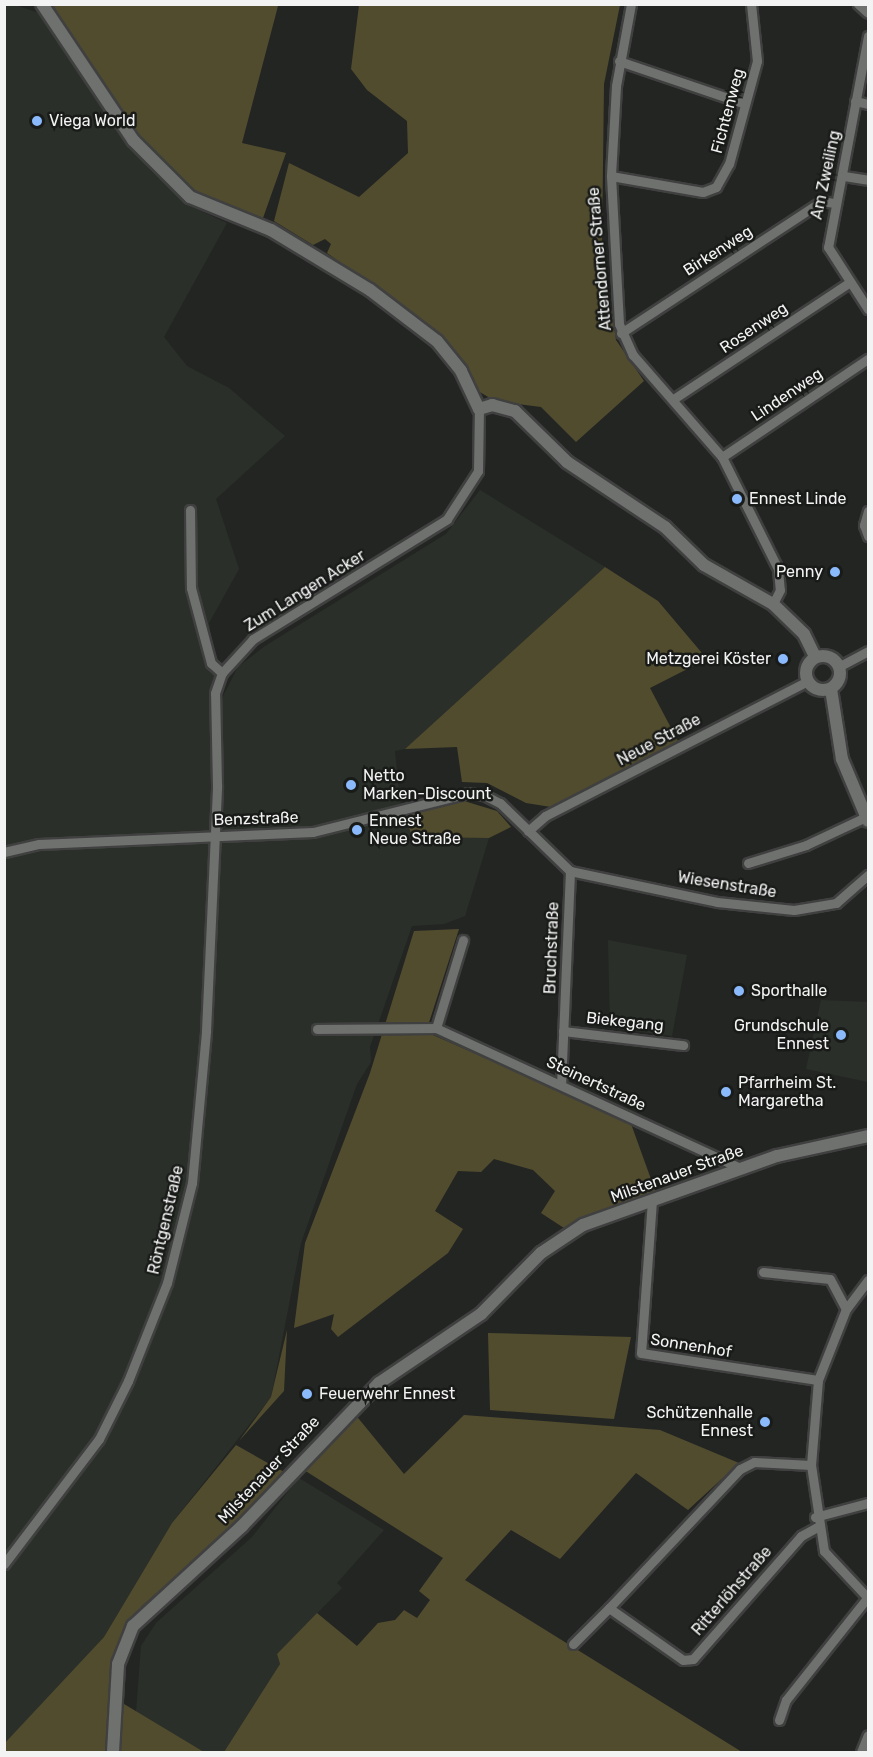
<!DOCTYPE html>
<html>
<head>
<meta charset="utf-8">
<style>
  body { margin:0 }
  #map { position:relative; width:873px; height:1757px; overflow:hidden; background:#232523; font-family:Rubik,sans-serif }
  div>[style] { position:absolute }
  .built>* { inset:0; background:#2a3029 }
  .green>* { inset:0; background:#524c2e }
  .roads { filter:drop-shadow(2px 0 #3f403f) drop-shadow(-2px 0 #3f403f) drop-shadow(0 2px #3f403f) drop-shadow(0 -2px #3f403f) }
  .street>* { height:9px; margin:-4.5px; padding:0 4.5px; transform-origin:4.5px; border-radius:4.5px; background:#6f716f }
  .secondary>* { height:12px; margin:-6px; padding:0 6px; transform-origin:6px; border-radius:6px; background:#6f716f }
  .secondary>.ring { margin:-6px; padding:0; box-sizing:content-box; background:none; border:12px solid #6f716f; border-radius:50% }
  .dots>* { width:16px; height:16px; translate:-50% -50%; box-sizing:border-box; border:3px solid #191b19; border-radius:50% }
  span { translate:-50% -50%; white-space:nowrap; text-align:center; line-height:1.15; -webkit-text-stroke:5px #191b19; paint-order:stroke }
  .street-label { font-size:16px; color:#f2f3f2 }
  .poi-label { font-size:16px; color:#f2f3f2 }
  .left { translate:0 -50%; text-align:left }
  .right { translate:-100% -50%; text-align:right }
  .frame { position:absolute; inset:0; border:6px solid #f2f3f2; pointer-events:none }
</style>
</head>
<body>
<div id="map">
  <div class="built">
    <div style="clip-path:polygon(12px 4px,39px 13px,150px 170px,188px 205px,227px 223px,164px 337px,187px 366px,229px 388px,285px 436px,216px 499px,239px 569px,209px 623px,221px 700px,238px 667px,265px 646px,446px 534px,480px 490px,605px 567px,405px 749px,395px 751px,400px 801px,412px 837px,489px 838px,465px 916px,444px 924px,412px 926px,370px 1047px,371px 1062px,357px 1084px,301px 1243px,271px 1397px,172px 1523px,104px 1637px,5px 1744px,4px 5px)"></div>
    <div style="clip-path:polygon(608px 940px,687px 955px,672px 1036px,610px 1028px)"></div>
    <div style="clip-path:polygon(821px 1000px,868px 1002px,868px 1082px,806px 1069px)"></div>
    <div style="clip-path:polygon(299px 1478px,384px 1530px,337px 1583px,342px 1588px,277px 1654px,280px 1664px,224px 1752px,204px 1752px,136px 1712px,141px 1646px,156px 1623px,252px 1537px)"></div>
  </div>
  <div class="green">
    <div style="clip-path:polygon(52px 5px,301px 5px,278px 6px,242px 143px,286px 153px,263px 218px,201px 196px,167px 170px,136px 134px)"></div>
    <div style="clip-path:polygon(359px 5px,620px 5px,604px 84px,602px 244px,616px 340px,644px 381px,576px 442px,541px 407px,495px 401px,478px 391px,435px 329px,327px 253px,331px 244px,325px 239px,313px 245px,274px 221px,289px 163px,359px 197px,408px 153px,407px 121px,367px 90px,351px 69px)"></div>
    <div style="clip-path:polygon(605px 567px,658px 601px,707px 659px,650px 688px,679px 743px,551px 807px,526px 803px,487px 783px,462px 782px,457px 747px,405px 749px)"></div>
    <div style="clip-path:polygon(464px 801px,497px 811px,511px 827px,489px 838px,412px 837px,404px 812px)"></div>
    <div style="clip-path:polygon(459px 929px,426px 1032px,630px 1121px,656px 1193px,567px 1230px,541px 1213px,555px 1191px,533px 1170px,494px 1159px,481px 1172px,458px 1171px,435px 1211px,463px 1229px,448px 1253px,338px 1337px,331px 1329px,334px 1314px,294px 1328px,305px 1243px,370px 1073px,414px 931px)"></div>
    <div style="clip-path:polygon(287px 1330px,284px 1391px,239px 1441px,271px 1397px)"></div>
    <div style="clip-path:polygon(488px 1333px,631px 1337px,614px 1419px,490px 1410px)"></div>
    <div style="clip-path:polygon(354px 1413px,404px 1474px,464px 1415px,660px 1430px,739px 1463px,688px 1510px,636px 1473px,560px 1559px,511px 1530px,465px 1580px,742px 1752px,224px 1752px,280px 1664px,277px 1654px,317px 1613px,357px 1646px,378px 1623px,395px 1620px,404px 1610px,417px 1618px,430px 1600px,419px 1591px,443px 1558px,304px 1470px)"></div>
    <div style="clip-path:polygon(236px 1445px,284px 1472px,244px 1516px,142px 1606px,113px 1655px,118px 1664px,119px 1701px,204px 1752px,5px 1752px,4px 1744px,104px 1637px,172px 1523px)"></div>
  </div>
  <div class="roads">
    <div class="street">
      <div style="left:631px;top:4px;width:83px;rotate:100.4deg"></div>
      <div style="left:616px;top:86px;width:90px;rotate:93.2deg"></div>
      <div style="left:611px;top:176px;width:148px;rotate:86.9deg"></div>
      <div style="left:619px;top:324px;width:34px;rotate:66deg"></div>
      <div style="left:633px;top:355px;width:135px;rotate:48.9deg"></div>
      <div style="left:722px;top:457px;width:125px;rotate:63.4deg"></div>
      <div style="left:778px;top:569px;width:21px;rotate:85deg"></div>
      <div style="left:780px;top:590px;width:16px;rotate:117deg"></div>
      <div style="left:858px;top:4px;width:13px;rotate:42deg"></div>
      <div style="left:868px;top:36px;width:215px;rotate:100.7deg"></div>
      <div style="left:828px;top:247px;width:74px;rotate:57.2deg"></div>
      <div style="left:619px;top:61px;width:133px;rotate:18.8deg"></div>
      <div style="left:855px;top:101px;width:13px;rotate:13deg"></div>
      <div style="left:611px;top:176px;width:93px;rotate:9.9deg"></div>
      <div style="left:703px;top:192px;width:14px;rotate:-21deg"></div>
      <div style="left:716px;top:187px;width:26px;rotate:-61deg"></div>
      <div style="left:729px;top:164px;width:107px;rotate:-74.8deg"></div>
      <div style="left:757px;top:61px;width:57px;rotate:-96deg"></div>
      <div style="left:844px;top:176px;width:24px;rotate:9deg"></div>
      <div style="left:621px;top:333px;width:240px;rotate:-33.3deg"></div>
      <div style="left:822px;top:201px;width:11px;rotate:10deg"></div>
      <div style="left:675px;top:398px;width:210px;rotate:-33.5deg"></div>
      <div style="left:722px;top:457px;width:176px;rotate:-33.9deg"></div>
      <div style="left:190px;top:510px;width:78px;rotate:89.3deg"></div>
      <div style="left:191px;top:588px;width:78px;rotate:75.1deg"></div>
      <div style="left:211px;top:663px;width:15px;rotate:42deg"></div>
      <div style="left:868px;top:511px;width:15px;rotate:106deg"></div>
      <div style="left:864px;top:525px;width:12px;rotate:70deg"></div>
      <div style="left:840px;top:666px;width:32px;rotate:-28deg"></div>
      <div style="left:528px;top:831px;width:23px;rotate:-41deg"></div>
      <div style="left:545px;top:816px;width:296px;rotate:-27.2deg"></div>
      <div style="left:4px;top:852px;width:36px;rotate:-13deg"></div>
      <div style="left:39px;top:844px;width:274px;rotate:-2.5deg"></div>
      <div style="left:313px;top:832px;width:160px;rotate:-14.1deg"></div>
      <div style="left:468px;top:793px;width:16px;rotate:7deg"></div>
      <div style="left:484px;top:795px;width:18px;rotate:27deg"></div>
      <div style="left:500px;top:803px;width:98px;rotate:44.2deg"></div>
      <div style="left:570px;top:871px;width:213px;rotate:92.4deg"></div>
      <div style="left:748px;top:863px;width:61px;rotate:-17.2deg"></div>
      <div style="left:806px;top:845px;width:68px;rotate:-25.1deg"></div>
      <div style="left:570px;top:871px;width:150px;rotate:11.9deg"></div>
      <div style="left:717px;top:902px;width:77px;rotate:5.9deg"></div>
      <div style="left:794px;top:910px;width:43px;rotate:-9.5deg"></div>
      <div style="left:836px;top:903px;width:43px;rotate:-41.2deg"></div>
      <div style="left:436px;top:1028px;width:92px;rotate:-72.9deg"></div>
      <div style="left:317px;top:1029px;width:119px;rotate:-0.5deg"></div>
      <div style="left:436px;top:1028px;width:337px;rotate:24.7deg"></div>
      <div style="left:563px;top:1031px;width:121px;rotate:6.7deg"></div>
      <div style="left:652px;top:1200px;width:153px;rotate:94.1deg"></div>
      <div style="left:641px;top:1353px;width:179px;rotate:8.7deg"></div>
      <div style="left:763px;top:1272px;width:67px;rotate:6deg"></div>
      <div style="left:830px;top:1279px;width:34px;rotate:62deg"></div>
      <div style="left:868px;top:1280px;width:36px;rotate:127deg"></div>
      <div style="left:846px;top:1309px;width:76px;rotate:111.5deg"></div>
      <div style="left:818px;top:1380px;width:85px;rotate:94.7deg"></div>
      <div style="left:811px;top:1465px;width:87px;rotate:81.4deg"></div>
      <div style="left:824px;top:1551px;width:64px;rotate:46.9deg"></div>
      <div style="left:811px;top:1465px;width:57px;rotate:-177deg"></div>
      <div style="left:754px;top:1462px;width:16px;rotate:153deg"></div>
      <div style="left:740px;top:1469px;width:191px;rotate:133.3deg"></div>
      <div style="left:609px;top:1608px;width:90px;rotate:35.1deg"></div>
      <div style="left:683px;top:1660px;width:10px;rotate:-6deg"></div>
      <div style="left:693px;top:1659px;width:164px;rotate:-48.7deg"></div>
      <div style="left:801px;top:1536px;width:18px;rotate:-29deg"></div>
      <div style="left:815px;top:1517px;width:55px;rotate:-14.8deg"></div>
      <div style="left:4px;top:1564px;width:157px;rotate:-52.8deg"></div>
      <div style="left:99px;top:1439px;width:65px;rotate:-63.4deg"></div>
      <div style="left:128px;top:1381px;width:105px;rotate:-68.3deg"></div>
      <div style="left:167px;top:1283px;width:103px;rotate:-76deg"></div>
      <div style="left:192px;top:1183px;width:153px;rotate:-84.7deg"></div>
      <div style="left:206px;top:1031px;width:246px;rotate:-87.4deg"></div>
      <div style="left:217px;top:785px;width:92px;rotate:-91.2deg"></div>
      <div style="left:215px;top:693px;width:21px;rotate:-71deg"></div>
      <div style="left:222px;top:673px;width:46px;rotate:-47.6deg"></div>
      <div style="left:253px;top:639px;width:228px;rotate:-31.7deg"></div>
      <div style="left:447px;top:519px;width:57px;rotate:-57.1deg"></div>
      <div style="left:478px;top:471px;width:62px;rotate:-89.1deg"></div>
      <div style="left:573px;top:1644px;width:51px;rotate:-45deg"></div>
      <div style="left:779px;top:1720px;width:21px;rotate:-71deg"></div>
      <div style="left:786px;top:1700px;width:130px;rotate:-51.5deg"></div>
      <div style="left:861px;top:1752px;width:18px;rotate:-68deg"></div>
    </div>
    <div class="secondary">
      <div style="left:42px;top:4px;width:164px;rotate:56.2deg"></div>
      <div style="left:133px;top:140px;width:81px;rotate:45deg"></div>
      <div style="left:190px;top:197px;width:87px;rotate:22.2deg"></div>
      <div style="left:271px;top:230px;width:116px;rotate:31.2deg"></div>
      <div style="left:370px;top:290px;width:84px;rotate:37.3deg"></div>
      <div style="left:437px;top:341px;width:38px;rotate:51deg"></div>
      <div style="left:461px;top:371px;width:42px;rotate:64.7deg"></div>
      <div style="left:479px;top:409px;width:14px;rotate:-17deg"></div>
      <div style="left:492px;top:405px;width:24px;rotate:15deg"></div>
      <div style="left:515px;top:411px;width:73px;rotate:44.4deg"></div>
      <div style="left:567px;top:462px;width:118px;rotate:33.6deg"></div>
      <div style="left:665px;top:527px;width:54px;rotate:44.3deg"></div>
      <div style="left:704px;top:565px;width:79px;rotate:29.5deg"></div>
      <div style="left:773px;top:604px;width:43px;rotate:44.1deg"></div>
      <div style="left:804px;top:634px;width:25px;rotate:64deg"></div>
      <div class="ring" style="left:806px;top:656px;width:22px;height:22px"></div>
      <div style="left:831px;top:689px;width:71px;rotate:81.1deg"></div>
      <div style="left:842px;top:759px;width:67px;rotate:67.2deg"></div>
      <div style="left:113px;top:1752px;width:88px;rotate:-86.7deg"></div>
      <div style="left:118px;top:1664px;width:41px;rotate:-68.5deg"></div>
      <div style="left:133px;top:1626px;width:148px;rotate:-42.5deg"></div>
      <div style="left:242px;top:1526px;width:198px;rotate:-46.2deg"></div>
      <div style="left:379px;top:1383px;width:123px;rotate:-34.1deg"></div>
      <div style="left:481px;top:1314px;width:86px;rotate:-45.5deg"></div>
      <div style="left:541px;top:1253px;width:50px;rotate:-33.7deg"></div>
      <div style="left:583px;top:1225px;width:206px;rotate:-19.6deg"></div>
      <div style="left:777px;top:1156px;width:93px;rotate:-12.4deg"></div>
    </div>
  </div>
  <div class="dots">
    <div style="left:37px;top:121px;background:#8bbafc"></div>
    <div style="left:737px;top:499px;background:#8bbafc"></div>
    <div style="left:835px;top:572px;background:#8bbafc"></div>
    <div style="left:783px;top:659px;background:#8bbafc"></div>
    <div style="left:351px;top:785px;background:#8bbafc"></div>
    <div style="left:357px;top:830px;background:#8bbafc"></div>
    <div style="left:739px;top:991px;background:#8bbafc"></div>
    <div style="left:841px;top:1035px;background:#8bbafc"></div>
    <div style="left:726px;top:1092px;background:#8bbafc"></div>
    <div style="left:307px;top:1394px;background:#8bbafc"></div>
    <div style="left:765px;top:1422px;background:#8bbafc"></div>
  </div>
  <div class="street-label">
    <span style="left:728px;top:111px;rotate:-75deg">Fichtenweg</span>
    <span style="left:826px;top:175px;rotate:-78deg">Am Zweiling</span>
    <span style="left:718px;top:251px;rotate:-33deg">Birkenweg</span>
    <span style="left:600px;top:259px;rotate:-95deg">Attendorner Straße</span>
    <span style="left:754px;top:328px;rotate:-34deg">Rosenweg</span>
    <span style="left:787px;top:395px;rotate:-34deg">Lindenweg</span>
    <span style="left:305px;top:591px;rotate:-32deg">Zum Langen Acker</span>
    <span style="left:659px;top:740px;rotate:-28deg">Neue Straße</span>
    <span style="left:256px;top:819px;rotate:-2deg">Benzstraße</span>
    <span style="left:727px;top:885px;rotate:9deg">Wiesenstraße</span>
    <span style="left:552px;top:948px;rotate:-88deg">Bruchstraße</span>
    <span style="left:625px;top:1022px;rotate:6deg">Biekegang</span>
    <span style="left:596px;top:1084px;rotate:25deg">Steinertstraße</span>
    <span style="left:677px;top:1174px;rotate:-20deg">Milstenauer Straße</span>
    <span style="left:166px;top:1220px;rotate:-77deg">Röntgenstraße</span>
    <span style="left:691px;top:1346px;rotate:9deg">Sonnenhof</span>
    <span style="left:269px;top:1470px;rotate:-47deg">Milstenauer Straße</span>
    <span style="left:732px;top:1591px;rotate:-49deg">Ritterlöhstraße</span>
  </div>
  <div class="poi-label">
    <span class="left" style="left:49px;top:121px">Viega World</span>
    <span class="left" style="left:749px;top:499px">Ennest Linde</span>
    <span class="right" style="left:823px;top:572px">Penny</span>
    <span class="right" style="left:771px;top:659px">Metzgerei Köster</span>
    <span class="left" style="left:363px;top:785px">Netto<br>Marken-Discount</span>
    <span class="left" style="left:369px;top:830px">Ennest<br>Neue Straße</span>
    <span class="left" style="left:751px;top:991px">Sporthalle</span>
    <span class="right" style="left:829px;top:1035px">Grundschule<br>Ennest</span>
    <span class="left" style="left:738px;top:1092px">Pfarrheim St.<br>Margaretha</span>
    <span class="left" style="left:319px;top:1394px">Feuerwehr Ennest</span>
    <span class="right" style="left:753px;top:1422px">Schützenhalle<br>Ennest</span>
  </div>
  <div class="frame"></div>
</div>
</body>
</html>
